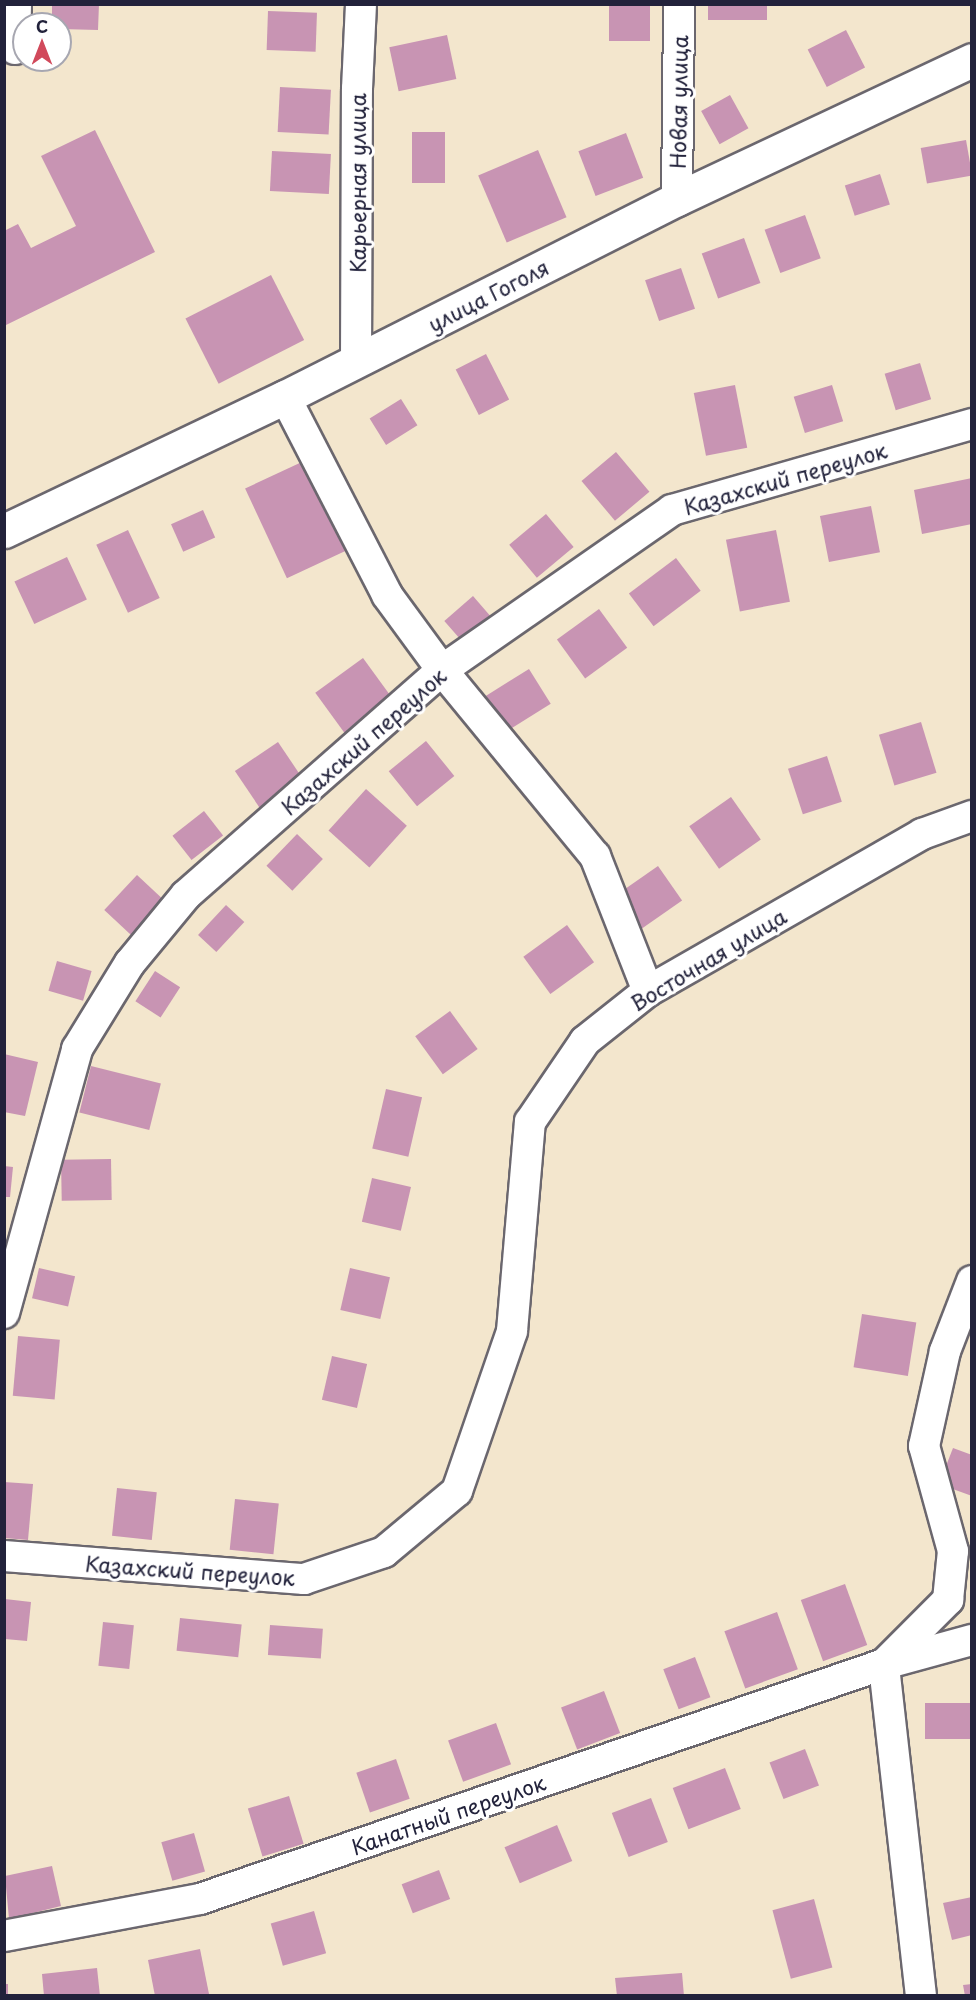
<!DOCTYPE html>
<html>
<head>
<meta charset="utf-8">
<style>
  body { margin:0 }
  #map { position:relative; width:976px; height:2000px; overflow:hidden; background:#f3e6cd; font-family:"Playpen Sans",sans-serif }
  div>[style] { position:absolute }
  .building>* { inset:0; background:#c894b3; transform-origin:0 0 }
  .roads { filter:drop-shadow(2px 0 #6b676e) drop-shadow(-2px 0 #6b676e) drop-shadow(0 2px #6b676e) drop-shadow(0 -2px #6b676e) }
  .street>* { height:30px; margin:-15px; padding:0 15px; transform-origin:15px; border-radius:15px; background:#fff }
  .secondary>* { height:33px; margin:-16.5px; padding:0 16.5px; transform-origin:16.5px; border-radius:16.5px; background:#fff }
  span { translate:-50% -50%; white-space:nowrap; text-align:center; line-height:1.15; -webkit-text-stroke:6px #fff; paint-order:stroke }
  .street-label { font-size:21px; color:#22223b }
  .frame { position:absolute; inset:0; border:6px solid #22223b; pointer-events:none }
  .north { position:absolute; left:12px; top:12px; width:60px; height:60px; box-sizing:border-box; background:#fff; border:2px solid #a7a7b1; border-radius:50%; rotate:0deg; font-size:16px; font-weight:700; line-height:24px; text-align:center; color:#22223b }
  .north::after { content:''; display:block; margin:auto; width:21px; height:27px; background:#d1495b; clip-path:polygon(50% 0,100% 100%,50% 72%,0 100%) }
</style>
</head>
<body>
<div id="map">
  <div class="building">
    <div style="clip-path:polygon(52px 4px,99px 4px,98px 30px,60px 29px,60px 24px,52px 24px)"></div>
    <div style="left:609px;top:4px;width:41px;height:37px"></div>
    <div style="left:708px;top:4px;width:59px;height:16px"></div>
    <div style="left:268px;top:11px;width:49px;height:39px;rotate:2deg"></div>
    <div style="left:846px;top:30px;width:42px;height:43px;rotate:63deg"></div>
    <div style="left:447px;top:35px;width:45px;height:59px;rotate:78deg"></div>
    <div style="left:280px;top:87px;width:51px;height:45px;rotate:3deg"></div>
    <div style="left:730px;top:95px;width:38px;height:33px;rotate:61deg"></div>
    <div style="clip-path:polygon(95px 130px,155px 252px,4px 326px,4px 231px,18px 224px,31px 248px,76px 226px,41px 156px)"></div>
    <div style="left:412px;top:132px;width:33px;height:51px"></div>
    <div style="left:626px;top:133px;width:48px;height:51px;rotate:69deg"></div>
    <div style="left:966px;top:140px;width:36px;height:46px;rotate:80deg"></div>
    <div style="left:538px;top:150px;width:73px;height:65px;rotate:67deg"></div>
    <div style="left:272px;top:151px;width:59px;height:40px;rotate:3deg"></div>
    <div style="left:880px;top:174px;width:32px;height:37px;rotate:72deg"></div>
    <div style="left:805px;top:215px;width:46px;height:43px;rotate:70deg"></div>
    <div style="left:744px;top:238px;width:48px;height:45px;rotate:70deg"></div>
    <div style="left:681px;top:268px;width:43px;height:38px;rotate:71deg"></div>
    <div style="left:271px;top:275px;width:73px;height:96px;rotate:63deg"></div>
    <div style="left:486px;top:354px;width:51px;height:34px;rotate:63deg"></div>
    <div style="left:920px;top:363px;width:38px;height:37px;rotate:73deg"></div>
    <div style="left:735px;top:385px;width:64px;height:42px;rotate:79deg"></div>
    <div style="left:832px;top:385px;width:38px;height:40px;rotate:73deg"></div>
    <div style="left:401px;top:399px;width:31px;height:37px;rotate:58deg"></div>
    <div style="left:616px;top:452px;width:52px;height:45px;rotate:50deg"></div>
    <div style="left:304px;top:461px;width:99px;height:65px;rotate:65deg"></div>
    <div style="clip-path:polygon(972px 478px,972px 524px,922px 534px,914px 490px)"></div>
    <div style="left:871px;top:506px;width:47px;height:52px;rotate:79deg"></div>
    <div style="left:203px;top:510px;width:30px;height:35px;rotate:66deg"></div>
    <div style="left:546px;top:514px;width:43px;height:48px;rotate:50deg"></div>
    <div style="left:128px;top:530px;width:75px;height:35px;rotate:65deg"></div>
    <div style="left:776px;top:530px;width:73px;height:51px;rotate:79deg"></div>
    <div style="left:67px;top:557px;width:47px;height:58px;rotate:65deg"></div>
    <div style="left:676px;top:558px;width:41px;height:59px;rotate:53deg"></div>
    <div style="left:473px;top:596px;width:29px;height:38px;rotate:49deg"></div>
    <div style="left:599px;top:609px;width:48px;height:52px;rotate:54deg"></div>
    <div style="left:363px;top:658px;width:52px;height:59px;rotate:54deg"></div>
    <div style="left:529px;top:669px;width:41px;height:51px;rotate:58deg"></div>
    <div style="left:921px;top:722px;width:53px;height:44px;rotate:73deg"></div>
    <div style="left:426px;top:741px;width:45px;height:48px;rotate:51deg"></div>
    <div style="left:278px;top:742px;width:46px;height:52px;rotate:56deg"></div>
    <div style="left:827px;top:756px;width:48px;height:41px;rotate:72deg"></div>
    <div style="left:366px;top:789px;width:55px;height:56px;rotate:42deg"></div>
    <div style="left:731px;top:797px;width:52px;height:51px;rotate:55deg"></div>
    <div style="left:204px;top:811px;width:31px;height:40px;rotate:52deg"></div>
    <div style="left:297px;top:834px;width:36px;height:44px;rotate:44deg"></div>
    <div style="left:658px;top:866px;width:42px;height:49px;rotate:55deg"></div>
    <div style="left:137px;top:875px;width:37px;height:48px;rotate:43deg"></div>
    <div style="left:226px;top:905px;width:25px;height:41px;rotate:43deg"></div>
    <div style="left:567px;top:925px;width:46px;height:54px;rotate:54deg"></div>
    <div style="left:57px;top:961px;width:36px;height:31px;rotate:16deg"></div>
    <div style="left:155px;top:971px;width:30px;height:36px;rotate:33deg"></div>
    <div style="left:450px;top:1011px;width:47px;height:43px;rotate:54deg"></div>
    <div style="clip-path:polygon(4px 1054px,38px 1062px,25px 1116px,4px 1112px)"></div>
    <div style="left:91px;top:1066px;width:72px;height:48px;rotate:14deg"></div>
    <div style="left:386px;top:1089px;width:37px;height:61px;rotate:13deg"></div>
    <div style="left:111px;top:1159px;width:41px;height:50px;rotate:89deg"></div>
    <div style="clip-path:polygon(4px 1166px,13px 1167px,10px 1197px,4px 1197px)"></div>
    <div style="left:372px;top:1178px;width:40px;height:45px;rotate:13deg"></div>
    <div style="left:39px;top:1268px;width:37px;height:31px;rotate:13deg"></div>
    <div style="left:350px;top:1268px;width:41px;height:43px;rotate:13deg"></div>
    <div style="left:862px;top:1314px;width:55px;height:54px;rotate:9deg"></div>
    <div style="left:18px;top:1336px;width:42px;height:60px;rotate:5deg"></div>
    <div style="left:332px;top:1356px;width:36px;height:45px;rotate:13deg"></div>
    <div style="clip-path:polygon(953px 1448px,972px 1455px,972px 1496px,939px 1484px)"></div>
    <div style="clip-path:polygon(4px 1482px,33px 1484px,28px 1540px,4px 1538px)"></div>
    <div style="left:117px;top:1488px;width:40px;height:48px;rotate:6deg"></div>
    <div style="left:235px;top:1499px;width:44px;height:51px;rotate:6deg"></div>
    <div style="left:845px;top:1584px;width:65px;height:47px;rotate:70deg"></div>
    <div style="clip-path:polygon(5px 1599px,31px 1602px,27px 1641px,5px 1639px)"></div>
    <div style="left:777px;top:1612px;width:61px;height:56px;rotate:70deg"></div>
    <div style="left:180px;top:1618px;width:62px;height:33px;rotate:6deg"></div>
    <div style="left:103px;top:1622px;width:31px;height:44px;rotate:6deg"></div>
    <div style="left:270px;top:1625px;width:53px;height:30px;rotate:4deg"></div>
    <div style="left:695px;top:1657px;width:43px;height:34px;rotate:69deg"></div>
    <div style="left:604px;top:1691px;width:45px;height:46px;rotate:69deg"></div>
    <div style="left:972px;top:1703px;width:36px;height:47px;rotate:90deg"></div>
    <div style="left:496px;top:1723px;width:44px;height:51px;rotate:70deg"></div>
    <div style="left:805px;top:1749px;width:39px;height:38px;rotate:69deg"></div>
    <div style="left:396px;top:1759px;width:42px;height:42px;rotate:71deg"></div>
    <div style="left:725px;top:1768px;width:44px;height:56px;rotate:69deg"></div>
    <div style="left:289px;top:1796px;width:50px;height:43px;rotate:73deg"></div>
    <div style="left:651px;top:1798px;width:47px;height:42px;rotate:69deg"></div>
    <div style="left:557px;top:1825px;width:39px;height:57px;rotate:67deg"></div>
    <div style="left:194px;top:1833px;width:40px;height:34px;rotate:74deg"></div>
    <div style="clip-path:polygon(52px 1866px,61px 1906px,9px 1919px,5px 1876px)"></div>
    <div style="left:439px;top:1870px;width:31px;height:40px;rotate:69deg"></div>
    <div style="clip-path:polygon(972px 1897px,972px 1935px,952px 1940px,943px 1903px)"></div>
    <div style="left:814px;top:1899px;width:71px;height:43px;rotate:75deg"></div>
    <div style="left:314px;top:1911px;width:44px;height:45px;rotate:74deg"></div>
    <div style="clip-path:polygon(200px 1949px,209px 1994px,155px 1996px,148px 1960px)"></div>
    <div style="clip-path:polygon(97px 1968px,100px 1996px,44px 1996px,42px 1974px)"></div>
    <div style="clip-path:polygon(682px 1973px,684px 1996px,617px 1996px,615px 1978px)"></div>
    <div style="left:5px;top:1984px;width:3px;height:12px"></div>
    <div style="clip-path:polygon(972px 1984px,972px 1996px,965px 1996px,963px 1985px)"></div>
  </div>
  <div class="roads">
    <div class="street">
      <div style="left:15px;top:49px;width:45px;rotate:-88.7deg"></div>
      <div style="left:677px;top:199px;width:195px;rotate:-89.4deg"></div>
      <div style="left:356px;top:361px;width:272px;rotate:-89.8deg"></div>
      <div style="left:357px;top:89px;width:85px;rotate:-87.3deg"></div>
      <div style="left:285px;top:397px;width:223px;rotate:62.7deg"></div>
      <div style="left:387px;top:595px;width:93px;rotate:53.7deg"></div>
      <div style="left:442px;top:670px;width:241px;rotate:50.6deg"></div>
      <div style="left:595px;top:856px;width:145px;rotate:68.6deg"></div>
      <div style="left:4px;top:1313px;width:274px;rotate:-74.5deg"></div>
      <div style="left:77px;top:1049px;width:101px;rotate:-58.4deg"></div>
      <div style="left:130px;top:963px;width:88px;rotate:-50.5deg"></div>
      <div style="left:186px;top:895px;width:341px;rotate:-41.3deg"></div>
      <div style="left:442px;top:670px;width:280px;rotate:-34.8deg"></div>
      <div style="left:672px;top:510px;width:312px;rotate:-16deg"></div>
      <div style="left:4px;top:1556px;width:301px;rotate:4.4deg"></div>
      <div style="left:304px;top:1579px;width:84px;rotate:-18.6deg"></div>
      <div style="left:384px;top:1552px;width:95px;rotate:-39.9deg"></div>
      <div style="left:457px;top:1491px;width:169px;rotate:-71deg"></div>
      <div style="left:512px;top:1331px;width:210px;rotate:-85.1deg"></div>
      <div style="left:530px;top:1122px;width:98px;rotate:-55.8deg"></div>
      <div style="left:585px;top:1041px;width:80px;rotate:-38.4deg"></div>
      <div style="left:648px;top:991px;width:316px;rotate:-29.8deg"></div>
      <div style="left:922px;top:834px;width:53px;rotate:-19.8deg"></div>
      <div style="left:4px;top:1936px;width:199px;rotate:-10.7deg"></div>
      <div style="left:200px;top:1899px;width:723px;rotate:-18.96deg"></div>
      <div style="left:884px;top:1664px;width:91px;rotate:-15.3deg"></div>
      <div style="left:921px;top:1996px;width:334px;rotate:-96.4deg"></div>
      <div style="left:884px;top:1664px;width:91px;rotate:-45deg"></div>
      <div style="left:948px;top:1600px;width:49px;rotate:-84.2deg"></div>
      <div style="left:953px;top:1551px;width:109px;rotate:-105.4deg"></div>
      <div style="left:924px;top:1446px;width:97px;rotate:-77.5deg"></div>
      <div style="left:945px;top:1351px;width:75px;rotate:-68.9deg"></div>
    </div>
    <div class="secondary">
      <div style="left:4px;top:531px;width:311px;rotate:-25.5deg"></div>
      <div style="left:285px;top:397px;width:439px;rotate:-26.8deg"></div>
      <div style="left:677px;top:199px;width:326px;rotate:-25.2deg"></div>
    </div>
  </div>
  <div class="street-label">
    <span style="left:678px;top:102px;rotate:-89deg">Новая улица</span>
    <span style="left:357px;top:183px;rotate:-90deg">Карьерная улица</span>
    <span style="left:488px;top:295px;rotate:-27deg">улица Гоголя</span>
    <span style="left:785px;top:478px;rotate:-16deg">Казахский переулок</span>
    <span style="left:363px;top:741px;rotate:-41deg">Казахский переулок</span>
    <span style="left:708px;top:959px;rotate:-31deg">Восточная улица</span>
    <span style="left:190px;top:1570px;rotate:4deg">Казахский переулок</span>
    <span style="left:448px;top:1814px;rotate:-19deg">Канатный переулок</span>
  </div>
  <div class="frame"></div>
  <div class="north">С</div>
</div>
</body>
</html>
